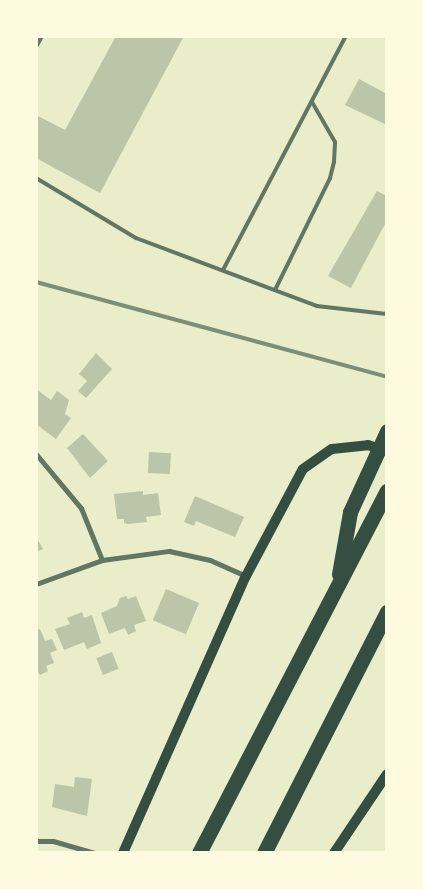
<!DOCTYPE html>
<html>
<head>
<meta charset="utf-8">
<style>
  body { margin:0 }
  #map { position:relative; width:423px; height:889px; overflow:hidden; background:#e9edc9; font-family:"Source Sans 3",sans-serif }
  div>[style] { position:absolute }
  .building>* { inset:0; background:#bcc5a7; transform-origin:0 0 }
  .service>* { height:4px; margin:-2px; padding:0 2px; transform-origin:2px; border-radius:2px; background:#617663 }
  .minor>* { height:5px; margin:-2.5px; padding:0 2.5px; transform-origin:2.5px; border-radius:2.5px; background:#617663 }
  .secondary>* { height:10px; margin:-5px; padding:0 5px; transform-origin:5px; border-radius:5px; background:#344e41 }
  .motorway>* { height:15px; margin:-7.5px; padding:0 7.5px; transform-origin:7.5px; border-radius:7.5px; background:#344e41 }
  .rail>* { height:4px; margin:-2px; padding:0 2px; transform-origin:2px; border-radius:2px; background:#7c8e77 }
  span { translate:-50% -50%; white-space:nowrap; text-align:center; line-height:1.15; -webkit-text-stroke:5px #fefae0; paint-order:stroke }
  .frame { position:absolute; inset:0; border:38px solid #fefae0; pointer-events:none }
</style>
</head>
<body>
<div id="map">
  <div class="building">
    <div style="clip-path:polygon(116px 36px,184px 36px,100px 193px,36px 158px,36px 115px,65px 130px)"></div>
    <div style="clip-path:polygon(359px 79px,387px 94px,387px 125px,345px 105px)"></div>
    <div style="clip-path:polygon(377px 191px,387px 196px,387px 220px,351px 288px,328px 276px)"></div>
    <div style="clip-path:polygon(96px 353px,112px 369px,86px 398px,78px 391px,87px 381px,79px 374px)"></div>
    <div style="clip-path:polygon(36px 389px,51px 400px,57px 391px,69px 400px,65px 414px,71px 418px,56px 439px,36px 424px)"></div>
    <div style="clip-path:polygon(83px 434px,108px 461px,90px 478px,67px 448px)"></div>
    <div style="left:149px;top:452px;width:22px;height:21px;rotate:3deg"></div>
    <div style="clip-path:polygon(143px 491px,143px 495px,158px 493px,161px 515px,146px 517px,147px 522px,128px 524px,124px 523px,124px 519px,117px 519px,114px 494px)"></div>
    <div style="clip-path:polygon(195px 496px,244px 517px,235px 537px,196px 521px,194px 526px,184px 522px)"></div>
    <div style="clip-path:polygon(36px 537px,43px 549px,36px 552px)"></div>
    <div style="left:166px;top:589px;width:36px;height:34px;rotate:23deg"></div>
    <div style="clip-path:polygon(126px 596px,128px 599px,136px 596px,146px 621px,134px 625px,136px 631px,128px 635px,125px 628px,109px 634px,101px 613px,117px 606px,120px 598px)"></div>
    <div style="clip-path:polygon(82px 612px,84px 618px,92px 615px,101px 643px,87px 649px,84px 642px,64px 650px,55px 629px,70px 624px,67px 618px)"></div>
    <div style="clip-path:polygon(40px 629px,45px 641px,52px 639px,57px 650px,50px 653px,54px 663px,46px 666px,48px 671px,40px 675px,36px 669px,36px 631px)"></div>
    <div style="left:112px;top:652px;width:18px;height:17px;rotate:68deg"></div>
    <div style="clip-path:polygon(75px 777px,92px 779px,87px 816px,52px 807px,55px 784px,74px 787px)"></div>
  </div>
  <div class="service">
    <div style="left:36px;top:47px;width:13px;rotate:-61deg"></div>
    <div style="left:36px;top:178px;width:117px;rotate:31deg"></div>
    <div style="left:136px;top:238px;width:193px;rotate:20.6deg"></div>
    <div style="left:317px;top:306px;width:70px;rotate:6.5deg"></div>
    <div style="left:223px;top:270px;width:264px;rotate:-62.3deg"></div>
    <div style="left:275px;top:290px;width:125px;rotate:-63.8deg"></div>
    <div style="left:330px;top:178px;width:16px;rotate:-76deg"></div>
    <div style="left:334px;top:162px;width:20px;rotate:-87deg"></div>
    <div style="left:335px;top:142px;width:46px;rotate:-119.9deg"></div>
  </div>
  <div class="minor">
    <div style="left:36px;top:454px;width:70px;rotate:50.2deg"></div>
    <div style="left:81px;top:508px;width:56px;rotate:68deg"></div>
    <div style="left:36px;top:584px;width:70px;rotate:-20deg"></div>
    <div style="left:102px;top:560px;width:68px;rotate:-7.7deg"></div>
    <div style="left:169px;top:551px;width:42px;rotate:12.4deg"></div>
    <div style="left:210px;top:560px;width:39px;rotate:24deg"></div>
    <div style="left:36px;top:841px;width:17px"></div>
    <div style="left:53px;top:841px;width:44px;rotate:15.9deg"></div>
  </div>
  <div class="secondary">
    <div style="left:123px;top:853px;width:303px;rotate:-66.1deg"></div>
    <div style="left:246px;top:576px;width:121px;rotate:-62deg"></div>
    <div style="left:303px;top:469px;width:35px;rotate:-35deg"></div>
    <div style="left:332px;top:449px;width:36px;rotate:-6deg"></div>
    <div style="left:368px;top:445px;width:20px;rotate:18deg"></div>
    <div style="left:334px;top:853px;width:95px;rotate:-56.1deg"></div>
  </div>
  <div class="motorway">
    <div style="left:339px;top:574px;width:63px;rotate:-79.9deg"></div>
    <div style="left:350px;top:512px;width:89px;rotate:-65.4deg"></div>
    <div style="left:199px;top:853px;width:408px;rotate:-62.6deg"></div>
    <div style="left:264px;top:853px;width:271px;rotate:-63deg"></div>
  </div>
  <div class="rail">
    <div style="left:36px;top:282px;width:364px;rotate:15.1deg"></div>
  </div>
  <div class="frame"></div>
</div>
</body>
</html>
